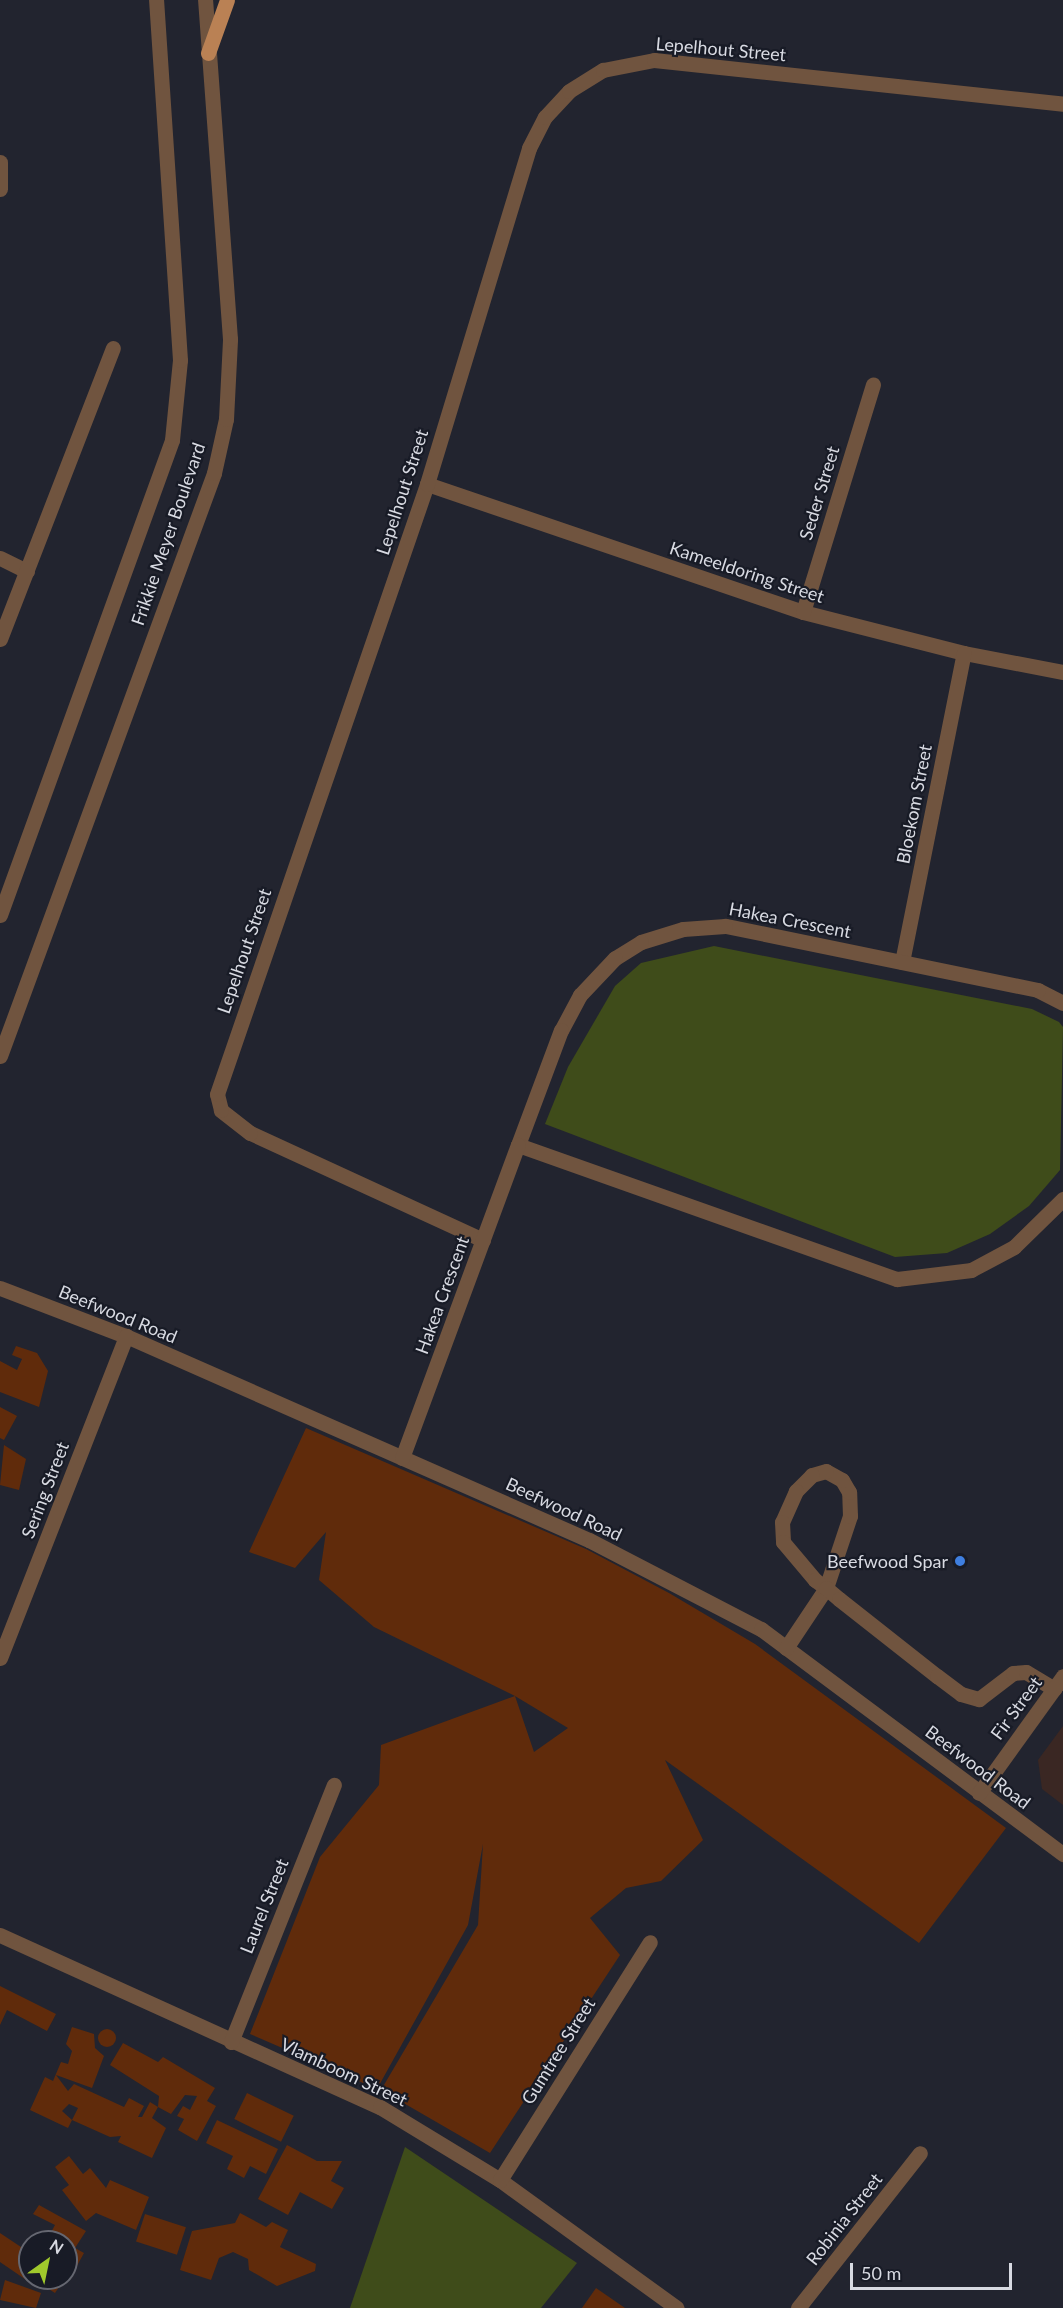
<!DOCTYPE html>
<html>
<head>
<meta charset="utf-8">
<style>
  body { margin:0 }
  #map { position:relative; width:1063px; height:2308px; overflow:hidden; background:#22242f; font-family:Lato,sans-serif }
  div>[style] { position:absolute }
  .education>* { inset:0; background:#3a2723 }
  .green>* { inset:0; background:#3f4c1a }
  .building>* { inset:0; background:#602b0b; transform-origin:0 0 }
  .round { border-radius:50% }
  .minor>* { height:15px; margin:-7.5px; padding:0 7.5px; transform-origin:7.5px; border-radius:7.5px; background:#70543f }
  .major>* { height:15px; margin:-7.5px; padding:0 7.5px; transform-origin:7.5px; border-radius:7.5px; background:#ba8154 }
  .dots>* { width:16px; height:16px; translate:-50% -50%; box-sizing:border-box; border:3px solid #181b26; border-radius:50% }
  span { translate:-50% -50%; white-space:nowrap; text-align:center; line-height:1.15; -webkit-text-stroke:4.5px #181b26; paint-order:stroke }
  .street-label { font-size:18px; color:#d8dae2 }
  .poi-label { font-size:18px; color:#d8dae2 }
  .right { translate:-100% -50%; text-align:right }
  .north { position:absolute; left:18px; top:2230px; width:60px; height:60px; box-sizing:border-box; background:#181b26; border:2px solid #656771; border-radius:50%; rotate:33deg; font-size:16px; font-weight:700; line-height:24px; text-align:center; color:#d8dae2 }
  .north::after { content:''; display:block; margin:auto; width:21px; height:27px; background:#a0c92c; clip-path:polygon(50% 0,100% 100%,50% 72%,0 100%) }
  .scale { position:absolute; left:850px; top:2263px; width:162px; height:27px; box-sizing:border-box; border:3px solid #d8dae2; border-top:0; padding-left:8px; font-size:18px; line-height:21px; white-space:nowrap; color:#d8dae2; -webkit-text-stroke:4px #181b26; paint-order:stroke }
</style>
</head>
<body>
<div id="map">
  <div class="education">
    <div style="clip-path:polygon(1063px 1726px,1063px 1805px,1042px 1789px,1038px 1760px)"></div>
  </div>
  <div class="green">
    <div style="clip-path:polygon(714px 946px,1032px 1009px,1059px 1022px,1063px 1027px,1060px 1170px,1029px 1206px,990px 1234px,947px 1253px,895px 1257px,545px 1124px,568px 1067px,615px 986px,641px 963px)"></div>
    <div style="clip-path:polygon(405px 2147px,577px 2263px,541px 2308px,350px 2308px)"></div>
  </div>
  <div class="building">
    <div style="clip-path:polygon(16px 1346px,37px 1353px,48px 1371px,39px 1407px,0 1392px,0 1361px,17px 1370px,22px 1359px,12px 1355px)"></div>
    <div style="clip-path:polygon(0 1407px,17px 1416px,4px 1440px,0 1438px)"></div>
    <div style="clip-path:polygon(306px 1428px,586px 1549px,669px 1593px,755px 1644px,1006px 1828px,919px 1943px,665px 1760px,703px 1840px,661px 1881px,626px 1888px,590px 1918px,620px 1955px,490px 2153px,381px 2090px,478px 1925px,483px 1844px,468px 1925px,377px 2089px,250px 2034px,320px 1857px,379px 1785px,381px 1745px,515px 1696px,534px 1752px,568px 1728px,515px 1696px,374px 1627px,319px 1580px,326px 1532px,295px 1568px,249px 1552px)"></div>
    <div style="clip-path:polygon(4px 1445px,26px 1459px,19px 1490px,0 1485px)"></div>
    <div style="clip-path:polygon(0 1986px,56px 2014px,47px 2031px,7px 2010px,0 2025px)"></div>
    <div style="clip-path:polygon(72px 2027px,94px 2034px,95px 2048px,104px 2056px,92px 2088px,56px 2075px,68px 2091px,74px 2084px,124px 2107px,129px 2098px,144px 2106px,138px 2117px,142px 2117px,150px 2102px,158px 2107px,159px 2096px,110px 2065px,123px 2043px,158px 2062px,163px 2057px,215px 2088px,207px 2101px,216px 2106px,197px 2141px,178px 2130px,184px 2119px,177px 2116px,183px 2106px,190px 2110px,197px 2096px,185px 2095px,171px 2114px,158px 2107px,152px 2118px,166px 2128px,152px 2158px,118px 2142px,121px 2136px,110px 2137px,72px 2120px,78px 2108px,69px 2104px,62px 2111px,72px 2120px,68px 2128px,30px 2110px,45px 2077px,53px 2081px,61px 2062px,68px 2064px,72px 2051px,66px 2044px)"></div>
    <div class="round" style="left:98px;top:2029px;width:18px;height:18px"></div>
    <div style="left:247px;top:2093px;width:52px;height:29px;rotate:26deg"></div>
    <div style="clip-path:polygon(217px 2120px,278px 2149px,266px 2174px,250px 2166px,244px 2178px,227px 2169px,233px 2156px,206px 2143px)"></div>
    <div style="clip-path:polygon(287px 2145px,317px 2161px,342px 2161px,331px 2181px,344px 2188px,332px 2209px,300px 2192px,288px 2215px,258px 2199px)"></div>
    <div style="clip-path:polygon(69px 2156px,83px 2174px,90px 2168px,106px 2188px,110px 2180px,149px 2197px,136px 2230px,96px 2213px,86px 2221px,62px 2190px,69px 2185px,55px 2167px)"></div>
    <div style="clip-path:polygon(39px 2205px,86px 2231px,75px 2248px,84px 2253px,72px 2275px,66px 2271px,66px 2242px,48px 2238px,55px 2225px,33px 2214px)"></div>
    <div style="clip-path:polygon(240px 2213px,266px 2227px,272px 2222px,288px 2230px,280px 2247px,316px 2264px,315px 2271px,277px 2286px,249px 2270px,248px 2259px,233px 2252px,219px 2258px,211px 2280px,180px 2270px,192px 2231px,235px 2223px)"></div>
    <div style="left:145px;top:2214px;width:43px;height:29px;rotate:18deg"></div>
    <div style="clip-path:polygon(0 2233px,30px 2253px,30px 2278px,46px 2278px,38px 2288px,0 2262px)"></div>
    <div style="clip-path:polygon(49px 2278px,64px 2279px,55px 2293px,44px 2286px)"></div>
    <div style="clip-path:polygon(5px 2280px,41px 2293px,36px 2308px,0 2300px)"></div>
    <div style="clip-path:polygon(596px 2288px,625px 2308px,582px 2308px)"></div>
  </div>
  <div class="minor">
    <div style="left:0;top:162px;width:27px;rotate:90deg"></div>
    <div style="left:427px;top:484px;width:397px;rotate:18.8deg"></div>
    <div style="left:803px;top:612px;width:166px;rotate:14.3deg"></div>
    <div style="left:964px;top:653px;width:101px;rotate:10.9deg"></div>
    <div style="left:0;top:558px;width:30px;rotate:26deg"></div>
    <div style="left:803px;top:612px;width:238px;rotate:-72.9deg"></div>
    <div style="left:0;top:639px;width:312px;rotate:-68.8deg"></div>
    <div style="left:0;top:915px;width:505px;rotate:-70.09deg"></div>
    <div style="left:172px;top:440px;width:80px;rotate:-84.3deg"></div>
    <div style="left:180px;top:360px;width:361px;rotate:-93.8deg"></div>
    <div style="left:902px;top:962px;width:315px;rotate:-78.7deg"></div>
    <div style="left:1063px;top:1003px;width:28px;rotate:-153deg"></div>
    <div style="left:1038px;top:990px;width:319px;rotate:-168.4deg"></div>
    <div style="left:725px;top:926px;width:42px;rotate:175.9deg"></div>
    <div style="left:683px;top:929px;width:44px;rotate:162.8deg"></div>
    <div style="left:641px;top:942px;width:31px;rotate:148deg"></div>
    <div style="left:615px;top:958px;width:51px;rotate:133.4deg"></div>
    <div style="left:580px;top:995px;width:40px;rotate:118deg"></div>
    <div style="left:561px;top:1030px;width:123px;rotate:110.5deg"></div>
    <div style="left:518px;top:1145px;width:402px;rotate:19.5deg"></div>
    <div style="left:897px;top:1279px;width:75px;rotate:-6.9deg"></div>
    <div style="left:971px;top:1270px;width:49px;rotate:-28.1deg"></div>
    <div style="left:1014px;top:1247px;width:69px;rotate:-44.4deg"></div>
    <div style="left:0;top:1056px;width:621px;rotate:-69.84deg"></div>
    <div style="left:214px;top:473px;width:55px;rotate:-77.5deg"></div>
    <div style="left:226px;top:419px;width:80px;rotate:-87.1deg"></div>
    <div style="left:230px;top:339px;width:340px;rotate:-94.2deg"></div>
    <div style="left:483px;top:1240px;width:256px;rotate:-155.3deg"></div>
    <div style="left:250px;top:1133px;width:37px;rotate:-142deg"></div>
    <div style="left:221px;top:1110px;width:16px;rotate:-104deg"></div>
    <div style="left:217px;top:1094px;width:645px;rotate:-71deg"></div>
    <div style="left:427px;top:484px;width:351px;rotate:-73.1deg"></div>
    <div style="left:529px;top:148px;width:35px;rotate:-63deg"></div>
    <div style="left:545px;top:117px;width:35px;rotate:-47deg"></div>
    <div style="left:569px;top:91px;width:40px;rotate:-32deg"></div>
    <div style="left:603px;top:70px;width:52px;rotate:-11.1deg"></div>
    <div style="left:654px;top:60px;width:411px;rotate:6.1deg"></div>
    <div style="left:0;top:1288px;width:135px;rotate:20.9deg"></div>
    <div style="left:126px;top:1336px;width:506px;rotate:23.78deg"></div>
    <div style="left:589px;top:1540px;width:194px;rotate:27.4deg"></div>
    <div style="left:761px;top:1629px;width:377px;rotate:36.7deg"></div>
    <div style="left:402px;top:1458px;width:334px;rotate:-69.7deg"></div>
    <div style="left:786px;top:1648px;width:72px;rotate:-56.3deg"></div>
    <div style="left:826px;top:1588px;width:76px;rotate:-71.6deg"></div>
    <div style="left:850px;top:1516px;width:24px;rotate:-92deg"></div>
    <div style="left:849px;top:1492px;width:14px;rotate:-120deg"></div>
    <div style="left:842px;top:1480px;width:18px;rotate:-151deg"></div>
    <div style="left:826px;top:1471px;width:15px;rotate:164deg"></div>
    <div style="left:812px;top:1475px;width:23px;rotate:135deg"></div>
    <div style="left:796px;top:1491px;width:34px;rotate:114deg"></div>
    <div style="left:782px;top:1522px;width:20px;rotate:87deg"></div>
    <div style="left:783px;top:1542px;width:50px;rotate:49.9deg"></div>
    <div style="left:815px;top:1580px;width:14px;rotate:36deg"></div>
    <div style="left:826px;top:1588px;width:17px;rotate:40deg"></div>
    <div style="left:839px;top:1599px;width:125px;rotate:38.2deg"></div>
    <div style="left:937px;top:1676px;width:30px;rotate:37deg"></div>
    <div style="left:961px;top:1694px;width:19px;rotate:16deg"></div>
    <div style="left:979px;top:1699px;width:43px;rotate:-37.4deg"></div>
    <div style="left:1013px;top:1673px;width:13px;rotate:-4deg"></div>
    <div style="left:1026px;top:1672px;width:33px;rotate:31deg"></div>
    <div style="left:0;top:1658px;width:346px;rotate:-68.6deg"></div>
    <div style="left:979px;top:1793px;width:144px;rotate:-54.3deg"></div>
    <div style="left:0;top:1935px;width:417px;rotate:24.4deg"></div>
    <div style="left:380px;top:2107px;width:140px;rotate:31.3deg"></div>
    <div style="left:500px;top:2180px;width:218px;rotate:35.9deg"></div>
    <div style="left:231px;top:2042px;width:277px;rotate:-68.2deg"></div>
    <div style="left:500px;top:2180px;width:281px;rotate:-57.8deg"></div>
    <div style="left:798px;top:2308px;width:197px;rotate:-51.8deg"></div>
  </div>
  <div class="major">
    <div style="left:208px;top:53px;width:56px;rotate:-70.3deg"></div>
  </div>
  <div class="dots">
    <div style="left:960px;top:1561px;background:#3f7fe0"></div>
  </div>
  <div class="street-label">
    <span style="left:721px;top:49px;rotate:5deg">Lepelhout Street</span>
    <span style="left:402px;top:492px;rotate:-72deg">Lepelhout Street</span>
    <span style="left:819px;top:493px;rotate:-73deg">Seder Street</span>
    <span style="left:168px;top:534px;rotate:-71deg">Frikkie Meyer Boulevard</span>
    <span style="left:747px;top:572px;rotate:18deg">Kameeldoring Street</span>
    <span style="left:914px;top:804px;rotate:-79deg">Bloekom Street</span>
    <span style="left:790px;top:920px;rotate:11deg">Hakea Crescent</span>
    <span style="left:244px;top:951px;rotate:-71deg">Lepelhout Street</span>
    <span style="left:442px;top:1295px;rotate:-70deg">Hakea Crescent</span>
    <span style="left:118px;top:1314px;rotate:22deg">Beefwood Road</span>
    <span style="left:45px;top:1490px;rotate:-69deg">Sering Street</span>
    <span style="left:564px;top:1509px;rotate:25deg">Beefwood Road</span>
    <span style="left:1016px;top:1708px;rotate:-54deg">Fir Street</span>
    <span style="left:978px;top:1767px;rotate:37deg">Beefwood Road</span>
    <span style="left:264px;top:1906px;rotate:-68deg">Laurel Street</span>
    <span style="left:558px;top:2051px;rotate:-58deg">Gumtree Street</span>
    <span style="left:344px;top:2072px;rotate:25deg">Vlamboom Street</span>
    <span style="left:844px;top:2219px;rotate:-52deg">Robinia Street</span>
  </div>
  <div class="poi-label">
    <span class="right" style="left:948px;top:1561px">Beefwood Spar</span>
  </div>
  <div class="north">N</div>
  <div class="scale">50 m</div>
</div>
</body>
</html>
